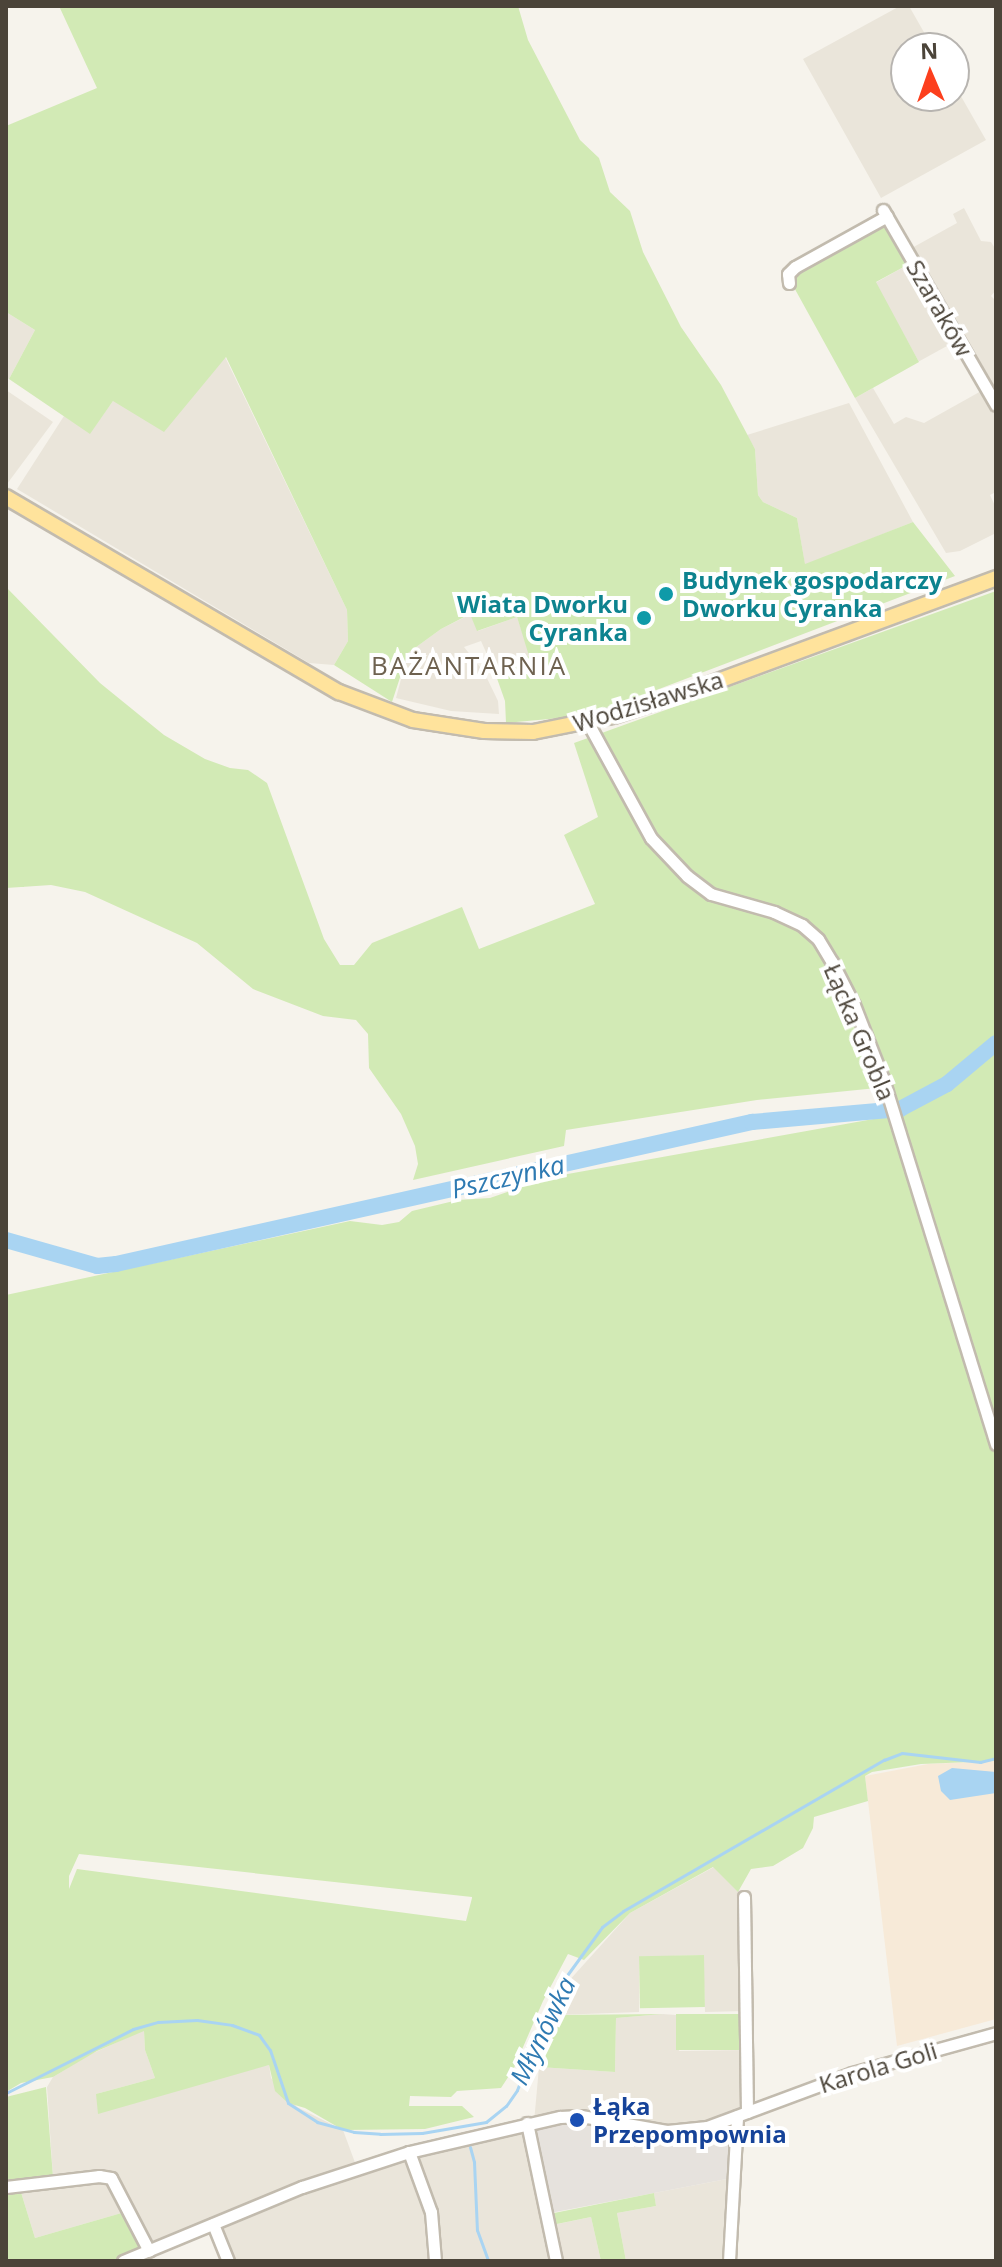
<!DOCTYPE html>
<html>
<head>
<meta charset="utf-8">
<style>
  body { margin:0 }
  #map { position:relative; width:1002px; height:2267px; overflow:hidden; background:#f6f3ec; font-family:"Open Sans",sans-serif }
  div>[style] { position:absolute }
  .residential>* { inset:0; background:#eae5da; transform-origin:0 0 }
  .commercial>* { inset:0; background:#f7ead8 }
  .industrial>* { inset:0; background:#e6e2dd }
  .green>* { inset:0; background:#d2eab5; transform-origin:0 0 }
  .water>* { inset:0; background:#a9d4f2 }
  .stream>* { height:3px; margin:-1.5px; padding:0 1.5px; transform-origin:1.5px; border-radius:1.5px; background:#a9d4f2 }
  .river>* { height:16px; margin:-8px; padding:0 8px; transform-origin:8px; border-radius:8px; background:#a9d4f2 }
  .roads { filter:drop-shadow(2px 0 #c2bbae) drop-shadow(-2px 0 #c2bbae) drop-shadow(0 2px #c2bbae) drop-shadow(0 -2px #c2bbae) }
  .minor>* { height:11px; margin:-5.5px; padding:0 5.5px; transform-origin:5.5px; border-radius:5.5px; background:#fff }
  .major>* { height:14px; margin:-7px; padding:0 7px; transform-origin:7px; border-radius:7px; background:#ffe39c }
  .dots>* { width:22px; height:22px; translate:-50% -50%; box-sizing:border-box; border:4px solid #fff; border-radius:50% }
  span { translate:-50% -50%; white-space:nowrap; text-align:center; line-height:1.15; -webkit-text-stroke:8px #fff; paint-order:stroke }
  .street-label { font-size:24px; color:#4b4439 }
  .culture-label { font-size:24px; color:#0d838f; font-weight:700 }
  .left { translate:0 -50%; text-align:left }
  .right { translate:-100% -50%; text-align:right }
  .transit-label { font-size:24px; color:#164399; font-weight:700 }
  .neighbourhood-label { font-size:26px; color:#6e6250; letter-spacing:2px }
  .water-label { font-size:26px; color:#2e7ab2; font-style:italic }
  .frame { position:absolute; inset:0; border:8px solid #4b4439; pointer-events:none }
  .north { position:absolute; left:890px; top:32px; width:80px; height:80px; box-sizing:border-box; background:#fff; border:2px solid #b7b4b0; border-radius:50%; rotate:358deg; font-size:22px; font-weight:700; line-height:32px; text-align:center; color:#4b4439 }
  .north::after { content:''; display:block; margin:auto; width:28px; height:36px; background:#fc3f1d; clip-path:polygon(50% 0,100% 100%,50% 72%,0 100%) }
</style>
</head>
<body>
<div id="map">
  <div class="residential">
    <div style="clip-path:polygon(900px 6px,909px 6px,933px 48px,906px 48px,906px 96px,954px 96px,954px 84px,986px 140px,881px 198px,803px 59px)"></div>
    <div style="clip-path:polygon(964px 208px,981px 241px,991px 242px,996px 250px,996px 290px,991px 296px,996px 301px,996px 392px,992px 392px,910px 249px,957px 223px,953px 214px)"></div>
    <div style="left:911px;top:263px;width:90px;height:41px;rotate:61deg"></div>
    <div style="clip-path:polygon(6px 312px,35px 330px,9px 379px,6px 377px)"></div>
    <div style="clip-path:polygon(225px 357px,347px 610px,348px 641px,334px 665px,309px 663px,17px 489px,64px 416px,90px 433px,113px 401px)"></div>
    <div style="clip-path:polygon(873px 388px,894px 424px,906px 417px,924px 423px,983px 390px,996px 412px,996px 492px,990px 495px,996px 508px,996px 533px,960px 551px,946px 553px,855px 398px)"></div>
    <div style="clip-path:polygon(6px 390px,53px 422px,7px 484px,6px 483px)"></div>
    <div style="clip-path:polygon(849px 403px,913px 522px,805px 565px,797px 518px,763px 502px,758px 495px,755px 449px,747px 435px)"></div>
    <div style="clip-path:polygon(471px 614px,478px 631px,517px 617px,530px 656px,494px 670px,481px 641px,464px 647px,484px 672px,498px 701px,499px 714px,451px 711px,396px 698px,408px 653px,441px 629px)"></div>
    <div style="clip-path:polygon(714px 1867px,744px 1897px,745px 2011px,705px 2012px,703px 1955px,639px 1957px,639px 2012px,556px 2015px,567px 1983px,630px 1913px)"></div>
    <div style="clip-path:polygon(663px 2014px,676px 2015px,679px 2051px,746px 2050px,747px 2112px,707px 2127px,534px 2122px,539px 2067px,615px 2072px,616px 2018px)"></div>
    <div style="clip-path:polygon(144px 2030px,145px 2050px,155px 2078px,96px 2094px,269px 2065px,271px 2078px,297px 2107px,343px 2130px,357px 2168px,527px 2123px,548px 2226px,591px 2217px,601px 2261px,228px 2261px,213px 2219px,150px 2246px,121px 2182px,102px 2172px,53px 2177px,47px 2087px,53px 2077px,89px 2055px)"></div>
    <div style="clip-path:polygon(732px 2178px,729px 2261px,626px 2261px,617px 2213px,656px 2206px,654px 2193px)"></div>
    <div style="clip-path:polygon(106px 2179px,125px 2212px,35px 2238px,20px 2189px)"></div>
  </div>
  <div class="commercial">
    <div style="clip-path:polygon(996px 1761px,996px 2019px,897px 2046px,865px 1776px,928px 1764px)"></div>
  </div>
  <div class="industrial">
    <div style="clip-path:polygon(737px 2116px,732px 2178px,545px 2214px,527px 2123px,560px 2117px,667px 2131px)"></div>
  </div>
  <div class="green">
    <div style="clip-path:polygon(59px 6px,518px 6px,528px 40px,580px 140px,599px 158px,610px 192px,630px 211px,643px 252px,681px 327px,721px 385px,755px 449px,758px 495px,763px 502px,797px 518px,805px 564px,913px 522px,955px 576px,604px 710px,571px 717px,506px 723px,505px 701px,494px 670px,529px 656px,517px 617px,477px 631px,470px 614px,441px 629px,408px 653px,392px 702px,334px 665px,348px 641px,347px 610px,226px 357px,164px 432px,113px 401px,90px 434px,9px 379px,35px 330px,6px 312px,6px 126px,97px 88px)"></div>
    <div style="clip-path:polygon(886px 220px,911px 263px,876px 282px,919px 362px,855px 398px,791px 282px,794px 272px)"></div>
    <div style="clip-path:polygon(evenodd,6px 587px,100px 683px,164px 735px,205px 759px,230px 768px,248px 770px,267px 783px,324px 939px,340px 965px,354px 965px,372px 943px,462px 907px,479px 949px,595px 904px,564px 835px,598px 817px,574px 743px,996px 591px,996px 1761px,921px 1764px,872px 1772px,865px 1776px,868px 1801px,814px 1817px,813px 1828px,803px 1848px,773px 1866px,751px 1869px,738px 1892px,713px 1867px,630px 1913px,584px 1960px,568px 1954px,543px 2001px,514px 2068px,501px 2088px,457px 2091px,451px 2097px,410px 2096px,409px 2106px,462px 2106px,474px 2117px,425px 2129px,343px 2130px,305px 2108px,288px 2103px,275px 2091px,269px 2065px,98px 2114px,96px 2094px,155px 2078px,145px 2050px,144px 2031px,97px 2051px,53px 2077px,21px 2083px,6px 2092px,6px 1295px,350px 1221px,382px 1225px,399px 1222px,412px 1211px,458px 1200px,490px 1198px,551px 1177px,879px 1118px,886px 1112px,877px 1080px,877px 1088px,757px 1100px,566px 1130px,564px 1146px,413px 1180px,418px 1164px,415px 1146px,401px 1114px,369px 1068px,368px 1034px,356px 1020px,323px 1016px,253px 989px,197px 943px,85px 892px,51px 885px,6px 888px,6px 587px,79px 1854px,472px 1897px,472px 1898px,466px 1921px,77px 1869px,69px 1889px,69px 1876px,79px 1854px)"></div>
    <div style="left:704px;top:1955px;width:52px;height:65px;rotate:89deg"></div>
    <div style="clip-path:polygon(663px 2014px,616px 2018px,615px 2072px,539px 2067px,556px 2015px)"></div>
    <div style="left:742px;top:2014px;width:36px;height:66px;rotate:90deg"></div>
    <div style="clip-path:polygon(46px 2087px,53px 2177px,6px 2183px,6px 2097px)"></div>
    <div style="clip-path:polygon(20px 2189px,35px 2238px,125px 2212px,138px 2239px,138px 2250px,112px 2261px,6px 2261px,6px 2191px)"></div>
    <div style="clip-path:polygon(654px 2193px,656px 2206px,617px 2213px,626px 2261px,601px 2261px,591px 2217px,552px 2225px,549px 2214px)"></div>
  </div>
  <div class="water">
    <div style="clip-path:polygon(952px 1768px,996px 1772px,996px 1793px,950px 1800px,941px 1791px,938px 1776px)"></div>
  </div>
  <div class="stream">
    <div style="left:6px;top:2093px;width:142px;rotate:-26.7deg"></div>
    <div style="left:133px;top:2029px;width:26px;rotate:-16deg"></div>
    <div style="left:158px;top:2022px;width:39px;rotate:-3deg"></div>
    <div style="left:197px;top:2020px;width:35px;rotate:8deg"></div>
    <div style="left:232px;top:2025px;width:29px;rotate:20deg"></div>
    <div style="left:259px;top:2035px;width:19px;rotate:54deg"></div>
    <div style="left:270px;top:2050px;width:56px;rotate:71.2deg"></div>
    <div style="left:288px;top:2103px;width:35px;rotate:33deg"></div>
    <div style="left:317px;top:2122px;width:38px;rotate:15deg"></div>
    <div style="left:354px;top:2132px;width:26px;rotate:4deg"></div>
    <div style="left:380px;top:2134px;width:42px;rotate:-1.4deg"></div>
    <div style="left:422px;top:2133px;width:65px;rotate:-9.8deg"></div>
    <div style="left:486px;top:2122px;width:26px;rotate:-39deg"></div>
    <div style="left:506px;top:2106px;width:19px;rotate:-55deg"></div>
    <div style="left:517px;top:2090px;width:79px;rotate:-68.6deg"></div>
    <div style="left:546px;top:2016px;width:42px;rotate:-63.4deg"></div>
    <div style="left:565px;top:1978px;width:63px;rotate:-54deg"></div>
    <div style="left:602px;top:1927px;width:26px;rotate:-37deg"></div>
    <div style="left:623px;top:1911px;width:302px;rotate:-30.1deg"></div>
    <div style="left:884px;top:1760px;width:19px;rotate:-21deg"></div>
    <div style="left:902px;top:1753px;width:79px;rotate:6.6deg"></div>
    <div style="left:980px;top:1762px;width:16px;rotate:-14deg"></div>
    <div style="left:470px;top:2147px;width:16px;rotate:75deg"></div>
    <div style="left:474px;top:2162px;width:68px;rotate:87.5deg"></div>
    <div style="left:477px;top:2230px;width:33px;rotate:70deg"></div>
  </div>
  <div class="river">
    <div style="left:6px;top:1240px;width:95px;rotate:15.9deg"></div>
    <div style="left:97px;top:1266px;width:19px;rotate:-6deg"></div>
    <div style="left:116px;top:1264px;width:652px;rotate:-12.59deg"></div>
    <div style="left:752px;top:1122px;width:149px;rotate:-5deg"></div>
    <div style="left:900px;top:1109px;width:53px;rotate:-28deg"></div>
    <div style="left:947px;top:1084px;width:64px;rotate:-39.9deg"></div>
  </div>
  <div class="roads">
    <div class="minor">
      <div style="left:883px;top:210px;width:225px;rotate:59.9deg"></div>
      <div style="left:789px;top:283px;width:9px;rotate:-96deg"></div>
      <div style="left:788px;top:274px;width:10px;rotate:-45deg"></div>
      <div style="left:795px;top:267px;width:105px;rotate:-29deg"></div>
      <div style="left:588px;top:723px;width:131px;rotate:61.3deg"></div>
      <div style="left:651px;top:838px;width:52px;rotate:46.5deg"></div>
      <div style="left:687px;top:876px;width:30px;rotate:37deg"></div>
      <div style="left:711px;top:894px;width:66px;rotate:15.9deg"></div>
      <div style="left:774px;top:912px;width:31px;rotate:25deg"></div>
      <div style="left:802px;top:925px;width:21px;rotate:41deg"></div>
      <div style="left:818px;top:939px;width:27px;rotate:59deg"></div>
      <div style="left:832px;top:962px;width:48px;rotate:62.9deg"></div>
      <div style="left:854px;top:1005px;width:79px;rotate:68.6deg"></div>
      <div style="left:883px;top:1079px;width:382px;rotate:72.8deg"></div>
      <div style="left:744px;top:1897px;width:215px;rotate:89.2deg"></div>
      <div style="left:527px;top:2123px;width:141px;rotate:78.1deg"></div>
      <div style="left:409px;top:2152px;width:64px;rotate:69.9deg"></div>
      <div style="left:431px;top:2212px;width:49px;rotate:85.3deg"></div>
      <div style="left:6px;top:2187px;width:94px;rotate:-6.7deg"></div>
      <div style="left:99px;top:2176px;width:12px;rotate:9deg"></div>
      <div style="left:111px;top:2178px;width:82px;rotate:62.5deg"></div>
      <div style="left:213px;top:2224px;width:40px;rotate:68deg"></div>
      <div style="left:123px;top:2261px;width:194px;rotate:-22.5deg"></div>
      <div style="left:302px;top:2187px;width:113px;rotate:-18.1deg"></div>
      <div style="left:409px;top:2152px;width:155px;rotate:-13.1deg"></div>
      <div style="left:560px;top:2117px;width:21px;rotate:-3deg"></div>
      <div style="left:581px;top:2116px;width:87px;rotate:9.9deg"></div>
      <div style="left:667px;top:2131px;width:40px;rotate:-5.7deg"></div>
      <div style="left:707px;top:2127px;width:155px;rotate:-20.4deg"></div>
      <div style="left:852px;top:2073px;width:149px;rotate:-15.5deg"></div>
      <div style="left:729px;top:2261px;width:145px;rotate:-86.8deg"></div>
    </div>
    <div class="major">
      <div style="left:6px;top:497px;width:386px;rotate:30.4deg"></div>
      <div style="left:339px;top:692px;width:79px;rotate:20.7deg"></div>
      <div style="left:413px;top:720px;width:72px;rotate:8.8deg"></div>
      <div style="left:484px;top:731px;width:49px;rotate:1.2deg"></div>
      <div style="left:533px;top:732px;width:82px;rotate:-11.3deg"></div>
      <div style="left:613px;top:716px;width:94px;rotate:-18deg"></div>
      <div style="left:702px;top:687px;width:314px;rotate:-20.3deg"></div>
    </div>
  </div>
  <div class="dots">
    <div style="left:666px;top:594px;background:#0f9aa8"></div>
    <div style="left:644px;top:618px;background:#0f9aa8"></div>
    <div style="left:577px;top:2120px;background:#1a4fb4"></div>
  </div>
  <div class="street-label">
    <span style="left:940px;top:308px;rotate:60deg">Szaraków</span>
    <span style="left:648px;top:701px;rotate:-17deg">Wodzisławska</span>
    <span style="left:860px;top:1032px;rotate:67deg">Łącka Grobla</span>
    <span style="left:878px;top:2067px;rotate:-17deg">Karola Goli</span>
  </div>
  <div class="culture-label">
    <span class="left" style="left:682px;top:594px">Budynek gospodarczy<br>Dworku Cyranka</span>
    <span class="right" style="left:628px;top:618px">Wiata Dworku<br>Cyranka</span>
  </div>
  <div class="transit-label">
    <span class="left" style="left:593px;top:2120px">Łąka<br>Przepompownia</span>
  </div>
  <div class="neighbourhood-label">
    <span style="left:469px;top:666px">BAŻANTARNIA</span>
  </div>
  <div class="water-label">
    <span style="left:508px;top:1177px;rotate:-13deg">Pszczynka</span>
    <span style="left:543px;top:2031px;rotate:-64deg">Młynówka</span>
  </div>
  <div class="frame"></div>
  <div class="north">N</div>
</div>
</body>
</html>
